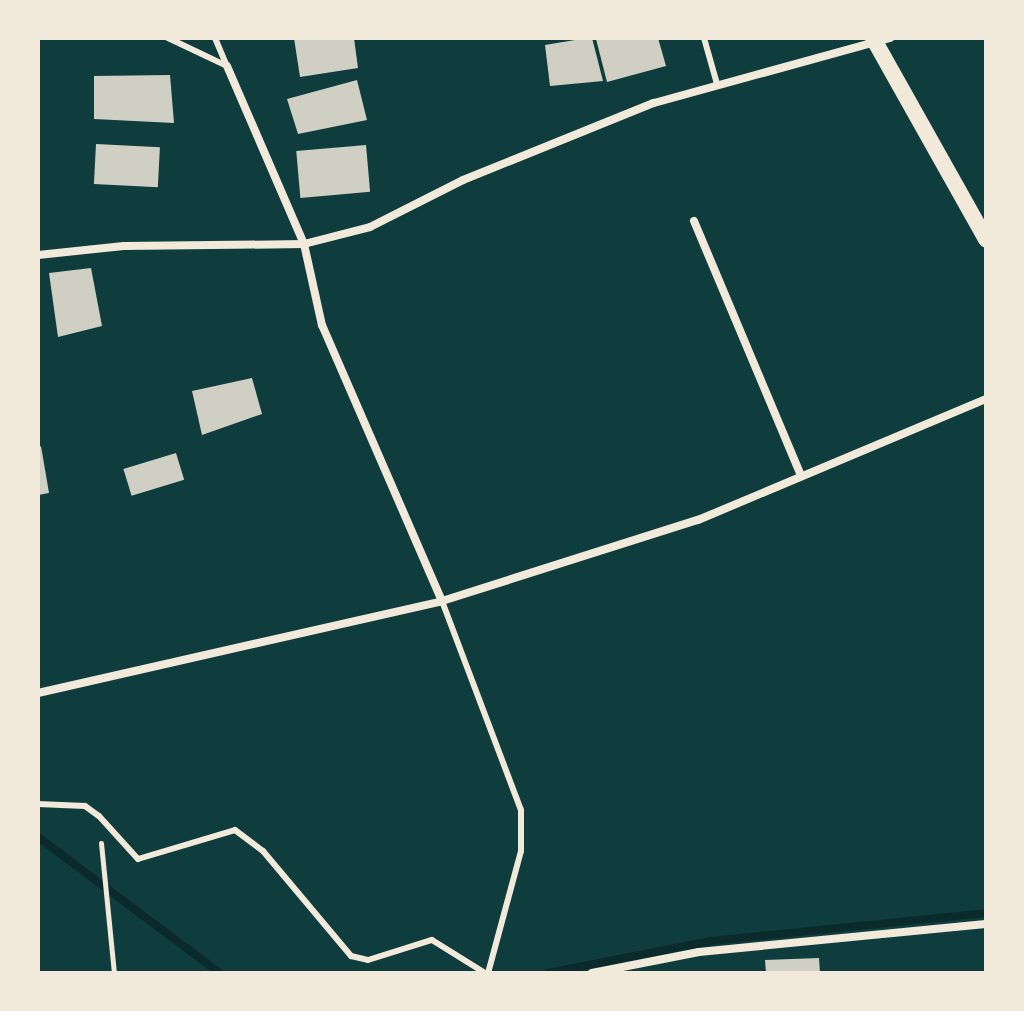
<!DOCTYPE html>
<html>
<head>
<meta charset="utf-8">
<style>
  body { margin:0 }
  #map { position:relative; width:1024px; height:1011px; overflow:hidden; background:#0f3d3e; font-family:Bitter,serif }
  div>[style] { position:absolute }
  .stream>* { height:8px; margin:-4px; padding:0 4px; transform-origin:4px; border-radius:4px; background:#0a2a2b }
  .building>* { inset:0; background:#cfcfc3; transform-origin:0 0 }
  .path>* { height:5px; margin:-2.5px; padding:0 2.5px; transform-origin:2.5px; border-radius:2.5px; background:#f1e9da }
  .service>* { height:6px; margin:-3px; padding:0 3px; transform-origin:3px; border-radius:3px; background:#f1e9da }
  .minor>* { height:8px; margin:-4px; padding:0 4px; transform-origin:4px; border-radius:4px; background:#f1e9da }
  .secondary>* { height:16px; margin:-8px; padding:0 8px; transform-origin:8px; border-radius:8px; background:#f1e9da }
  span { translate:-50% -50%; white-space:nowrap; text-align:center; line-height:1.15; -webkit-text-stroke:7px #f1e9da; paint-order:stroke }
  .frame { position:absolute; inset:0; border:40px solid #f1e9da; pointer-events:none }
</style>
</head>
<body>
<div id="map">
  <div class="stream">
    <div style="left:38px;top:837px;width:227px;rotate:36.8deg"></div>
    <div style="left:548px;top:973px;width:166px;rotate:-11.1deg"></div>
    <div style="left:711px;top:941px;width:276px;rotate:-5.8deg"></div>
  </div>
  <div class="building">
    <div style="clip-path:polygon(294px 38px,354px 38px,358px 68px,300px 77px)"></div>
    <div style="clip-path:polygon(587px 38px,592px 38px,603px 81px,550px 86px,545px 45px)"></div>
    <div style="clip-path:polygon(658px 38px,666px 66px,607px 82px,596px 39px)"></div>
    <div style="clip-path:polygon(170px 75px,174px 123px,94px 119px,94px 76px)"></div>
    <div style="clip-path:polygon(357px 80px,367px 120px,298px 134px,287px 99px)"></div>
    <div style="left:96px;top:144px;width:64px;height:40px;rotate:3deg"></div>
    <div style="left:366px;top:145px;width:47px;height:70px;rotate:85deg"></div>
    <div style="clip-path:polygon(91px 268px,102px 326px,58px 337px,49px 273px)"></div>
    <div style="clip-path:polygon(252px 378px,262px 414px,202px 435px,192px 391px)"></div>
    <div style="clip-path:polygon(41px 446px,49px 493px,38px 495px,38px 448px)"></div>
    <div style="left:176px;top:453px;width:28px;height:55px;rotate:73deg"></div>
    <div style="clip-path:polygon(819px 958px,820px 973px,766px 973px,765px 960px)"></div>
  </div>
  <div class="path">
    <div style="left:101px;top:843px;width:131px;rotate:84.3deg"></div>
  </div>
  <div class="service">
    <div style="left:168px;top:38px;width:65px;rotate:25.4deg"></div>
    <div style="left:215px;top:38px;width:30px;rotate:67deg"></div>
    <div style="left:704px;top:38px;width:48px;rotate:74.2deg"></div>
    <div style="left:442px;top:601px;width:223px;rotate:69.3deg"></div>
    <div style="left:521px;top:810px;width:41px;rotate:90deg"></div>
    <div style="left:521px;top:851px;width:126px;rotate:105.1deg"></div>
    <div style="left:38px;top:804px;width:47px;rotate:2.4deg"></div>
    <div style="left:85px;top:806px;width:17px;rotate:36deg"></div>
    <div style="left:99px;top:816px;width:58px;rotate:47.8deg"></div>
    <div style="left:138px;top:859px;width:101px;rotate:-16.6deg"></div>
    <div style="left:235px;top:830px;width:35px;rotate:37deg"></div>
    <div style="left:263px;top:851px;width:137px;rotate:50deg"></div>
    <div style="left:351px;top:956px;width:17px;rotate:13deg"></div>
    <div style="left:368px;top:960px;width:67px;rotate:-17.4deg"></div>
    <div style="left:432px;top:940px;width:62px;rotate:31.9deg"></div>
  </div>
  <div class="minor">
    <div style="left:227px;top:66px;width:194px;rotate:66.6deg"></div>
    <div style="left:304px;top:244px;width:83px;rotate:77.5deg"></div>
    <div style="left:322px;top:325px;width:301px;rotate:66.5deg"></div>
    <div style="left:694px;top:221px;width:277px;rotate:67.2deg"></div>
    <div style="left:38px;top:255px;width:86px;rotate:-6deg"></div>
    <div style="left:124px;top:246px;width:180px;rotate:-0.6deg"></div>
    <div style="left:304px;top:244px;width:68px;rotate:-14.4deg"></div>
    <div style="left:370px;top:227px;width:104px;rotate:-26.8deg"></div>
    <div style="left:463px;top:180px;width:206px;rotate:-22deg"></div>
    <div style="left:654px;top:103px;width:245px;rotate:-15.4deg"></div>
    <div style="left:38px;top:693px;width:414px;rotate:-12.8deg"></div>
    <div style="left:442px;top:601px;width:269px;rotate:-17.6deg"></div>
    <div style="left:698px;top:520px;width:312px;rotate:-22.8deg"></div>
    <div style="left:592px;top:973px;width:109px;rotate:-11.1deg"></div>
    <div style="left:699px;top:952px;width:288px;rotate:-5.6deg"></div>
  </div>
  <div class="secondary">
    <div style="left:873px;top:38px;width:231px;rotate:60.7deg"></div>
  </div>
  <div class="frame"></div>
</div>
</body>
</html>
